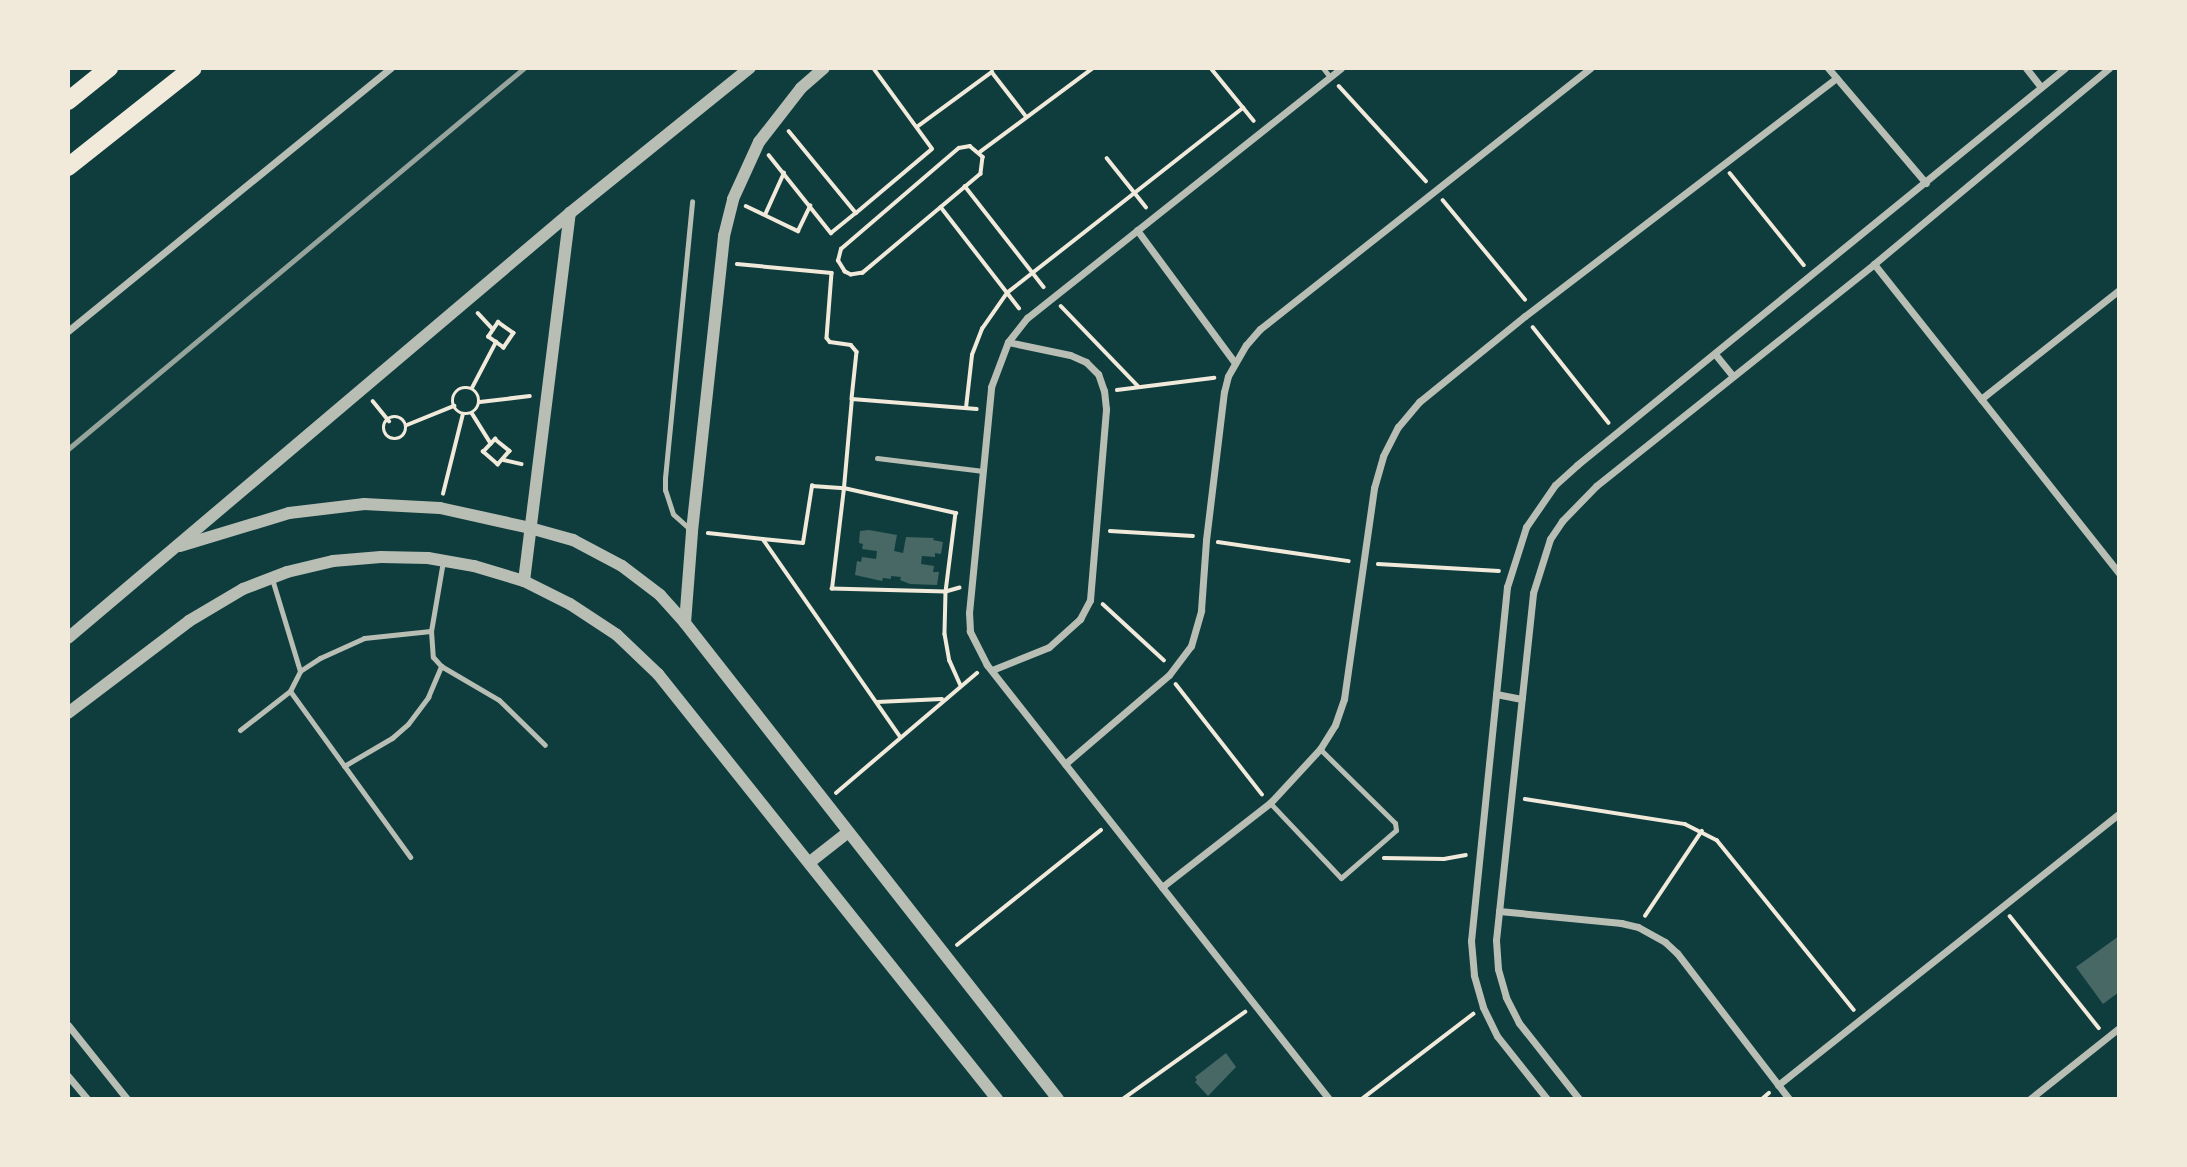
<!DOCTYPE html>
<html>
<head>
<meta charset="utf-8">
<style>
  body { margin:0 }
  #map { position:relative; width:2187px; height:1167px; overflow:hidden; background:#0f3d3e; font-family:"Fira Sans Condensed",sans-serif }
  div>[style] { position:absolute }
  .building>* { inset:0; background:#486865 }
  .path>* { height:3.5px; margin:-1.75px; padding:0 1.75px; transform-origin:1.75px; border-radius:1.75px; background:#f1e9da }
  .path>.ring { margin:-1.75px; padding:0; box-sizing:content-box; background:none; border:3.5px solid #f1e9da; border-radius:50% }
  .service>* { height:5px; margin:-2.5px; padding:0 2.5px; transform-origin:2.5px; border-radius:2.5px; background:#b8beb3 }
  .minor>* { height:7px; margin:-3.5px; padding:0 3.5px; transform-origin:3.5px; border-radius:3.5px; background:#b8beb3 }
  .tertiary>* { height:12px; margin:-6px; padding:0 6px; transform-origin:6px; border-radius:6px; background:#b8beb3 }
  .trunk>* { height:18px; margin:-9px; padding:0 9px; transform-origin:9px; border-radius:9px; background:#f1e9da }
  .rail>* { height:5px; margin:-2.5px; padding:0 2.5px; transform-origin:2.5px; border-radius:2.5px; background:#97a49c }
  span { translate:-50% -50%; white-space:nowrap; text-align:center; line-height:1.15; -webkit-text-stroke:5px #f1e9da; paint-order:stroke }
  .frame { position:absolute; inset:0; border:70px solid #f1e9da; pointer-events:none }
</style>
</head>
<body>
<div id="map">
  <div class="building">
    <div style="clip-path:polygon(869px 530px,897px 535px,894px 551px,903px 553px,906px 537px,934px 538px,933px 540px,943px 542px,941px 554px,935px 553px,935px 557px,922px 556px,921px 564px,934px 566px,933px 572px,939px 572px,937px 585px,910px 584px,900px 580px,901px 577px,891px 576px,891px 579px,883px 578px,882px 581px,855px 575px,857px 561px,861px 562px,862px 557px,876px 559px,877px 551px,862px 549px,863px 544px,859px 543px,860px 531px)"></div>
    <div style="clip-path:polygon(2119px 936px,2119px 992px,2103px 1004px,2076px 967px)"></div>
    <div style="clip-path:polygon(1226px 1053px,1236px 1067px,1208px 1096px,1195px 1082px,1197px 1080px,1195px 1077px)"></div>
  </div>
  <div class="path">
    <div style="left:1211px;top:68px;width:68px;rotate:50.9deg"></div>
    <div style="left:1339px;top:86px;width:129px;rotate:47.5deg"></div>
    <div style="left:917px;top:127px;width:93px;rotate:-36.3deg"></div>
    <div style="left:992px;top:72px;width:56px;rotate:52.3deg"></div>
    <div style="left:789px;top:131px;width:106px;rotate:50.7deg"></div>
    <div style="left:970px;top:146px;width:17px;rotate:40deg"></div>
    <div style="left:983px;top:157px;width:17px;rotate:97deg"></div>
    <div style="left:981px;top:174px;width:154px;rotate:140deg"></div>
    <div style="left:863px;top:273px;width:12px;rotate:171deg"></div>
    <div style="left:851px;top:275px;width:7px;rotate:-153deg"></div>
    <div style="left:845px;top:272px;width:13px;rotate:-122deg"></div>
    <div style="left:838px;top:261px;width:12px;rotate:-76deg"></div>
    <div style="left:841px;top:249px;width:155px;rotate:-40.6deg"></div>
    <div style="left:959px;top:148px;width:11px;rotate:-10deg"></div>
    <div style="left:980px;top:152px;width:141px;rotate:-36.6deg"></div>
    <div style="left:769px;top:155px;width:100px;rotate:51.5deg"></div>
    <div style="left:831px;top:233px;width:32px;rotate:-39deg"></div>
    <div style="left:856px;top:213px;width:99px;rotate:-40.1deg"></div>
    <div style="left:932px;top:149px;width:100px;rotate:-126.1deg"></div>
    <div style="left:1107px;top:158px;width:63px;rotate:51.5deg"></div>
    <div style="left:1730px;top:173px;width:118px;rotate:51.2deg"></div>
    <div style="left:965px;top:186px;width:128px;rotate:52deg"></div>
    <div style="left:1443px;top:200px;width:129px;rotate:50.4deg"></div>
    <div style="left:746px;top:206px;width:58px;rotate:25.7deg"></div>
    <div style="left:798px;top:231px;width:28px;rotate:-64deg"></div>
    <div style="left:941px;top:207px;width:128px;rotate:52.3deg"></div>
    <div style="left:765px;top:215px;width:46px;rotate:-65.7deg"></div>
    <div style="left:737px;top:264px;width:95px;rotate:5.4deg"></div>
    <div style="left:832px;top:273px;width:65px;rotate:94.4deg"></div>
    <div style="left:827px;top:338px;width:5px;rotate:53deg"></div>
    <div style="left:830px;top:342px;width:21px;rotate:8deg"></div>
    <div style="left:851px;top:345px;width:9px;rotate:49deg"></div>
    <div style="left:857px;top:352px;width:47px;rotate:96.1deg"></div>
    <div style="left:1061px;top:306px;width:112px;rotate:46.1deg"></div>
    <div style="left:478px;top:313px;width:22px;rotate:47deg"></div>
    <div style="left:498px;top:322px;width:19px;rotate:35deg"></div>
    <div style="left:514px;top:333px;width:18px;rotate:124deg"></div>
    <div style="left:504px;top:348px;width:19px;rotate:-145deg"></div>
    <div style="left:488px;top:337px;width:18px;rotate:-56deg"></div>
    <div style="left:1533px;top:327px;width:122px;rotate:51.6deg"></div>
    <div class="ring" style="left:453px;top:388px;width:22.5px;height:22.5px"></div>
    <div style="left:472px;top:388px;width:52px;rotate:-62.4deg"></div>
    <div style="left:1117px;top:390px;width:98px;rotate:-7.1deg"></div>
    <div style="left:373px;top:401px;width:26px;rotate:51deg"></div>
    <div style="left:480px;top:402px;width:50px;rotate:-6.8deg"></div>
    <div style="left:966px;top:408px;width:53px;rotate:-83.5deg"></div>
    <div style="left:972px;top:355px;width:28px;rotate:-69deg"></div>
    <div style="left:982px;top:329px;width:44px;rotate:-55.2deg"></div>
    <div style="left:1007px;top:293px;width:300px;rotate:-38.1deg"></div>
    <div style="left:472px;top:413px;width:36px;rotate:58deg"></div>
    <div class="ring" style="left:384px;top:417px;width:18.5px;height:18.5px"></div>
    <div style="left:407px;top:425px;width:51px;rotate:-22deg"></div>
    <div style="left:495px;top:439px;width:19px;rotate:39deg"></div>
    <div style="left:510px;top:451px;width:18px;rotate:131deg"></div>
    <div style="left:498px;top:465px;width:20px;rotate:-139deg"></div>
    <div style="left:483px;top:452px;width:18px;rotate:-47deg"></div>
    <div style="left:504px;top:460px;width:18px;rotate:13deg"></div>
    <div style="left:443px;top:494px;width:82px;rotate:-76deg"></div>
    <div style="left:1110px;top:531px;width:83px;rotate:3.4deg"></div>
    <div style="left:708px;top:533px;width:55px;rotate:6.2deg"></div>
    <div style="left:763px;top:539px;width:240px;rotate:55.2deg"></div>
    <div style="left:763px;top:539px;width:40px;rotate:5.7deg"></div>
    <div style="left:803px;top:543px;width:58px;rotate:-81deg"></div>
    <div style="left:812px;top:486px;width:32px;rotate:4deg"></div>
    <div style="left:844px;top:488px;width:89px;rotate:-84.9deg"></div>
    <div style="left:852px;top:399px;width:125px;rotate:4.6deg"></div>
    <div style="left:1218px;top:542px;width:132px;rotate:8.3deg"></div>
    <div style="left:1378px;top:564px;width:121px;rotate:3.3deg"></div>
    <div style="left:960px;top:588px;width:15px;rotate:164deg"></div>
    <div style="left:946px;top:592px;width:114px;rotate:-178.5deg"></div>
    <div style="left:832px;top:589px;width:102px;rotate:-83.2deg"></div>
    <div style="left:844px;top:488px;width:115px;rotate:12.6deg"></div>
    <div style="left:956px;top:513px;width:80px;rotate:97.2deg"></div>
    <div style="left:946px;top:592px;width:42px;rotate:91.4deg"></div>
    <div style="left:945px;top:634px;width:27px;rotate:80deg"></div>
    <div style="left:950px;top:661px;width:27px;rotate:66deg"></div>
    <div style="left:1103px;top:604px;width:83px;rotate:42.6deg"></div>
    <div style="left:1176px;top:684px;width:140px;rotate:52deg"></div>
    <div style="left:877px;top:702px;width:65px;rotate:-2.6deg"></div>
    <div style="left:836px;top:793px;width:185px;rotate:-40.4deg"></div>
    <div style="left:1525px;top:799px;width:162px;rotate:8.9deg"></div>
    <div style="left:1685px;top:824px;width:36px;rotate:27deg"></div>
    <div style="left:1717px;top:840px;width:218px;rotate:51.1deg"></div>
    <div style="left:1384px;top:858px;width:60px;rotate:1deg"></div>
    <div style="left:1444px;top:859px;width:22px;rotate:-10deg"></div>
    <div style="left:1645px;top:916px;width:102px;rotate:-56.2deg"></div>
    <div style="left:2010px;top:916px;width:143px;rotate:51.5deg"></div>
    <div style="left:957px;top:945px;width:184px;rotate:-38.6deg"></div>
    <div style="left:1123px;top:1099px;width:150px;rotate:-35.5deg"></div>
    <div style="left:1362px;top:1099px;width:140px;rotate:-37.4deg"></div>
    <div style="left:1762px;top:1099px;width:9px;rotate:-41deg"></div>
  </div>
  <div class="service">
    <div style="left:1323px;top:68px;width:11px;rotate:52deg"></div>
    <div style="left:877px;top:458px;width:107px;rotate:7deg"></div>
    <div style="left:692px;top:531px;width:25px;rotate:-138deg"></div>
    <div style="left:673px;top:514px;width:25px;rotate:-108deg"></div>
    <div style="left:665px;top:490px;width:12px;rotate:-90deg"></div>
    <div style="left:665px;top:478px;width:278px;rotate:-84.4deg"></div>
    <div style="left:443px;top:561px;width:71px;rotate:99.7deg"></div>
    <div style="left:431px;top:631px;width:26px;rotate:86deg"></div>
    <div style="left:433px;top:657px;width:12px;rotate:48deg"></div>
    <div style="left:441px;top:666px;width:67px;rotate:30.4deg"></div>
    <div style="left:499px;top:700px;width:64px;rotate:44.4deg"></div>
    <div style="left:300px;top:671px;width:24px;rotate:-33deg"></div>
    <div style="left:320px;top:658px;width:48px;rotate:-24.4deg"></div>
    <div style="left:364px;top:638px;width:67px;rotate:-6deg"></div>
    <div style="left:290px;top:691px;width:205px;rotate:54.1deg"></div>
    <div style="left:240px;top:730px;width:63px;rotate:-38deg"></div>
    <div style="left:290px;top:691px;width:22px;rotate:-63deg"></div>
    <div style="left:300px;top:671px;width:96px;rotate:-106.9deg"></div>
    <div style="left:344px;top:766px;width:56px;rotate:-30.3deg"></div>
    <div style="left:392px;top:738px;width:21px;rotate:-41deg"></div>
    <div style="left:408px;top:724px;width:34px;rotate:-53deg"></div>
    <div style="left:428px;top:697px;width:34px;rotate:-67deg"></div>
    <div style="left:1270px;top:803px;width:103px;rotate:46.6deg"></div>
    <div style="left:1341px;top:878px;width:73px;rotate:-41.1deg"></div>
    <div style="left:1396px;top:830px;width:7px;rotate:-98deg"></div>
    <div style="left:1395px;top:823px;width:105px;rotate:-135.4deg"></div>
  </div>
  <div class="minor">
    <div style="left:1828px;top:68px;width:151px;rotate:49.6deg"></div>
    <div style="left:2026px;top:68px;width:24px;rotate:52deg"></div>
    <div style="left:1137px;top:230px;width:165px;rotate:53.6deg"></div>
    <div style="left:1874px;top:264px;width:394px;rotate:51.6deg"></div>
    <div style="left:68px;top:331px;width:417px;rotate:-39.2deg"></div>
    <div style="left:1715px;top:354px;width:28px;rotate:51deg"></div>
    <div style="left:1981px;top:399px;width:176px;rotate:-38.3deg"></div>
    <div style="left:992px;top:670px;width:61px;rotate:-22deg"></div>
    <div style="left:1049px;top:647px;width:42px;rotate:-42.1deg"></div>
    <div style="left:1080px;top:619px;width:21px;rotate:-62deg"></div>
    <div style="left:1090px;top:600px;width:192px;rotate:-85.2deg"></div>
    <div style="left:1106px;top:409px;width:18px;rotate:-96deg"></div>
    <div style="left:1104px;top:391px;width:18px;rotate:-109deg"></div>
    <div style="left:1098px;top:374px;width:17px;rotate:-135deg"></div>
    <div style="left:1086px;top:362px;width:17px;rotate:-156deg"></div>
    <div style="left:1070px;top:355px;width:63px;rotate:-168.2deg"></div>
    <div style="left:1496px;top:694px;width:26px;rotate:11deg"></div>
    <div style="left:1065px;top:764px;width:137px;rotate:-40.6deg"></div>
    <div style="left:1169px;top:675px;width:36px;rotate:-53deg"></div>
    <div style="left:1191px;top:646px;width:37px;rotate:-74deg"></div>
    <div style="left:1201px;top:610px;width:70px;rotate:-85.9deg"></div>
    <div style="left:1206px;top:540px;width:149px;rotate:-83.1deg"></div>
    <div style="left:1224px;top:392px;width:16px;rotate:-76deg"></div>
    <div style="left:1228px;top:376px;width:36px;rotate:-60deg"></div>
    <div style="left:1246px;top:345px;width:21px;rotate:-49deg"></div>
    <div style="left:1260px;top:329px;width:421px;rotate:-38.3deg"></div>
    <div style="left:1162px;top:887px;width:137px;rotate:-37.9deg"></div>
    <div style="left:1270px;top:803px;width:74px;rotate:-47.2deg"></div>
    <div style="left:1320px;top:749px;width:28px;rotate:-58deg"></div>
    <div style="left:1335px;top:725px;width:28px;rotate:-71deg"></div>
    <div style="left:1344px;top:699px;width:213px;rotate:-81.9deg"></div>
    <div style="left:1374px;top:488px;width:33px;rotate:-74deg"></div>
    <div style="left:1383px;top:456px;width:33px;rotate:-63deg"></div>
    <div style="left:1398px;top:427px;width:33px;rotate:-50deg"></div>
    <div style="left:1419px;top:402px;width:136px;rotate:-39.1deg"></div>
    <div style="left:1525px;top:316px;width:392px;rotate:-37.4deg"></div>
    <div style="left:1499px;top:911px;width:123px;rotate:5.6deg"></div>
    <div style="left:1621px;top:923px;width:17px;rotate:13deg"></div>
    <div style="left:1638px;top:927px;width:31px;rotate:29deg"></div>
    <div style="left:1665px;top:942px;width:16px;rotate:43deg"></div>
    <div style="left:1677px;top:953px;width:184px;rotate:52.5deg"></div>
    <div style="left:68px;top:1025px;width:95px;rotate:51.4deg"></div>
    <div style="left:68px;top:1076px;width:30px;rotate:50deg"></div>
    <div style="left:1778px;top:1085px;width:436px;rotate:-38.5deg"></div>
    <div style="left:1329px;top:1099px;width:553px;rotate:-128.24deg"></div>
    <div style="left:987px;top:665px;width:38px;rotate:-117deg"></div>
    <div style="left:970px;top:631px;width:18px;rotate:-93deg"></div>
    <div style="left:969px;top:613px;width:227px;rotate:-84.4deg"></div>
    <div style="left:991px;top:387px;width:48px;rotate:-69.3deg"></div>
    <div style="left:1008px;top:342px;width:31px;rotate:-52deg"></div>
    <div style="left:1027px;top:318px;width:401px;rotate:-38.5deg"></div>
    <div style="left:1547px;top:1099px;width:80px;rotate:-128.4deg"></div>
    <div style="left:1497px;top:1036px;width:32px;rotate:-116deg"></div>
    <div style="left:1483px;top:1007px;width:33px;rotate:-106deg"></div>
    <div style="left:1474px;top:975px;width:34px;rotate:-95deg"></div>
    <div style="left:1471px;top:941px;width:356px;rotate:-84.2deg"></div>
    <div style="left:1507px;top:587px;width:63px;rotate:-72.4deg"></div>
    <div style="left:1526px;top:527px;width:51px;rotate:-55.4deg"></div>
    <div style="left:1555px;top:485px;width:30px;rotate:-42deg"></div>
    <div style="left:1577px;top:465px;width:629px;rotate:-39.13deg"></div>
    <div style="left:1579px;top:1099px;width:97px;rotate:-128.3deg"></div>
    <div style="left:1519px;top:1023px;width:29px;rotate:-117deg"></div>
    <div style="left:1506px;top:997px;width:29px;rotate:-106deg"></div>
    <div style="left:1498px;top:969px;width:29px;rotate:-94deg"></div>
    <div style="left:1496px;top:940px;width:349px;rotate:-83.9deg"></div>
    <div style="left:1533px;top:593px;width:57px;rotate:-72.5deg"></div>
    <div style="left:1550px;top:539px;width:22px;rotate:-56deg"></div>
    <div style="left:1562px;top:521px;width:49px;rotate:-45.8deg"></div>
    <div style="left:1596px;top:486px;width:356px;rotate:-38.6deg"></div>
    <div style="left:1874px;top:264px;width:306px;rotate:-39.8deg"></div>
    <div style="left:2030px;top:1099px;width:114px;rotate:-38.6deg"></div>
  </div>
  <div class="tertiary">
    <div style="left:180px;top:546px;width:114px;rotate:-16.8deg"></div>
    <div style="left:289px;top:513px;width:76px;rotate:-6.8deg"></div>
    <div style="left:364px;top:504px;width:76px;rotate:3deg"></div>
    <div style="left:440px;top:508px;width:92px;rotate:12.5deg"></div>
    <div style="left:530px;top:528px;width:45px;rotate:15.6deg"></div>
    <div style="left:573px;top:540px;width:55px;rotate:28deg"></div>
    <div style="left:622px;top:566px;width:48px;rotate:37.3deg"></div>
    <div style="left:660px;top:595px;width:38px;rotate:48deg"></div>
    <div style="left:685px;top:623px;width:605px;rotate:51.92deg"></div>
    <div style="left:524px;top:581px;width:371px;rotate:-82.9deg"></div>
    <div style="left:685px;top:623px;width:92px;rotate:-85.6deg"></div>
    <div style="left:692px;top:531px;width:297px;rotate:-83.8deg"></div>
    <div style="left:724px;top:236px;width:38px;rotate:-76deg"></div>
    <div style="left:733px;top:199px;width:63px;rotate:-65.5deg"></div>
    <div style="left:759px;top:142px;width:68px;rotate:-52.1deg"></div>
    <div style="left:801px;top:88px;width:30px;rotate:-41deg"></div>
    <div style="left:68px;top:638px;width:658px;rotate:-40.25deg"></div>
    <div style="left:570px;top:213px;width:231px;rotate:-38.9deg"></div>
    <div style="left:68px;top:713px;width:152px;rotate:-37.2deg"></div>
    <div style="left:189px;top:621px;width:63px;rotate:-30.7deg"></div>
    <div style="left:243px;top:589px;width:47px;rotate:-21.1deg"></div>
    <div style="left:287px;top:572px;width:47px;rotate:-13.4deg"></div>
    <div style="left:333px;top:561px;width:48px;rotate:-4.8deg"></div>
    <div style="left:381px;top:557px;width:47px;rotate:1.2deg"></div>
    <div style="left:428px;top:558px;width:47px;rotate:9.9deg"></div>
    <div style="left:474px;top:566px;width:52px;rotate:16.7deg"></div>
    <div style="left:524px;top:581px;width:51px;rotate:26.6deg"></div>
    <div style="left:570px;top:604px;width:56px;rotate:33.4deg"></div>
    <div style="left:617px;top:635px;width:57px;rotate:43.6deg"></div>
    <div style="left:658px;top:674px;width:544px;rotate:51.42deg"></div>
    <div style="left:810px;top:862px;width:47px;rotate:-38.1deg"></div>
  </div>
  <div class="trunk">
    <div style="left:68px;top:101px;width:53px;rotate:-38.8deg"></div>
    <div style="left:68px;top:167px;width:159px;rotate:-38.4deg"></div>
  </div>
  <div class="rail">
    <div style="left:68px;top:449px;width:594px;rotate:-39.88deg"></div>
  </div>
  <div class="frame"></div>
</div>
</body>
</html>
